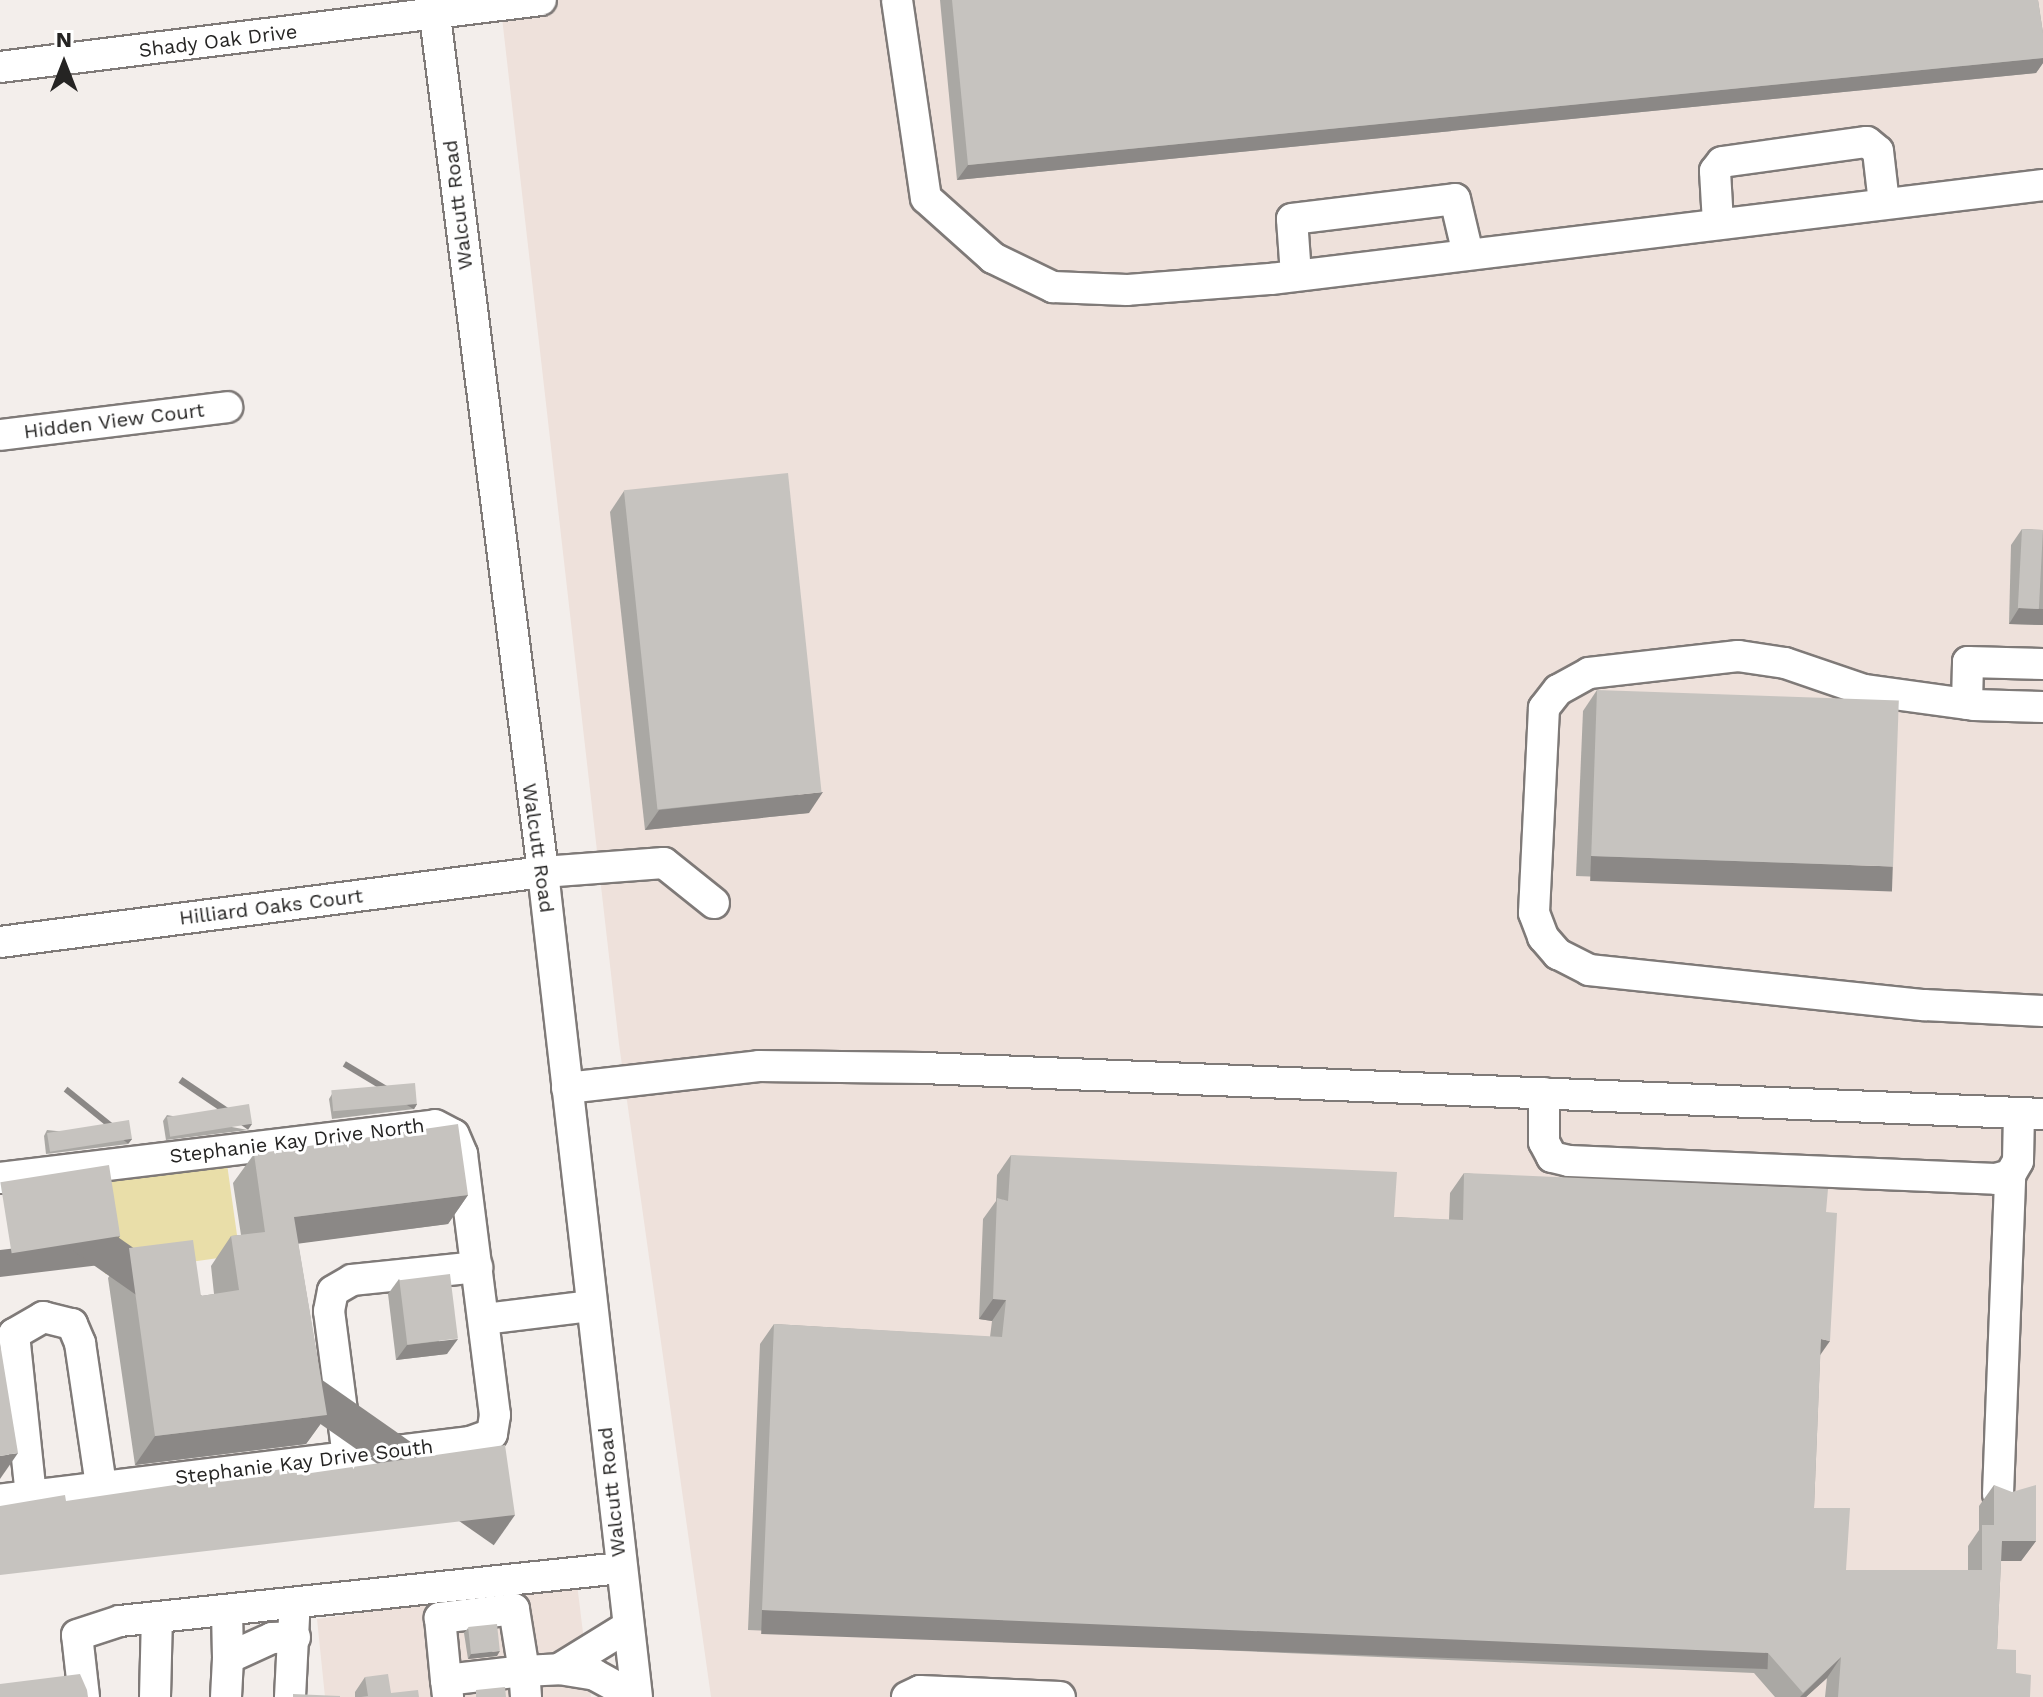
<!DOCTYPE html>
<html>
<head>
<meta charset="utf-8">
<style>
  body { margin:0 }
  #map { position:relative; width:2043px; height:1697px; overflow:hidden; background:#f3eeeb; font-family:"Work Sans",sans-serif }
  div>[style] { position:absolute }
  .built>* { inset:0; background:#eee1db }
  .green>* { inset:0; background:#e9dea9; transform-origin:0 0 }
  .roads { filter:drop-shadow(2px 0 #7f7a78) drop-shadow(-2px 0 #7f7a78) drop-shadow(0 2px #7f7a78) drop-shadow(0 -2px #7f7a78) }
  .minor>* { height:30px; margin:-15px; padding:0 15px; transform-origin:15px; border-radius:15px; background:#fff }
  .wall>* { inset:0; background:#aaa8a4 }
  .shaded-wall>* { inset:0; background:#8b8886; transform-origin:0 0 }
  .building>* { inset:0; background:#c6c3bf; transform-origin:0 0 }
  span { translate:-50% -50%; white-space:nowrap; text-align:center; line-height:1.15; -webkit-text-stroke:6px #fff; paint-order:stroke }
  .street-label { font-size:20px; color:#252423 }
  .north { position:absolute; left:24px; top:24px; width:80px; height:80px; -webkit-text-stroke:6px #fff; paint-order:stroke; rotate:0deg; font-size:22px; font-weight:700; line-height:32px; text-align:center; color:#252423 }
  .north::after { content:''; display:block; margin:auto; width:28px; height:36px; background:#252423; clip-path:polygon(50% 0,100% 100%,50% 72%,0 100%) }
</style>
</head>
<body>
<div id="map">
  <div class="built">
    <div style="clip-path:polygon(500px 0,2043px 0,2043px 1697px,711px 1697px,619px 1044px)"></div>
    <div style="clip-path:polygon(577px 1584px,591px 1697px,325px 1697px,317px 1619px)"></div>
  </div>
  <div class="green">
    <div style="left:227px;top:1164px;width:92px;height:136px;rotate:82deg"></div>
  </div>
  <div class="roads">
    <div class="minor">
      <div style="left:433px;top:0;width:879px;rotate:82.81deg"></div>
      <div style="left:543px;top:872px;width:830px;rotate:83.5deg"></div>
      <div style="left:897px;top:0;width:200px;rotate:81.7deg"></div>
      <div style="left:926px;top:198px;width:90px;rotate:41.8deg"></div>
      <div style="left:993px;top:258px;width:67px;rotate:25.8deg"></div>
      <div style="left:1053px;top:287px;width:74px;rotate:2.3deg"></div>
      <div style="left:1127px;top:290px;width:144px;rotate:-4.4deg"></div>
      <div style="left:1271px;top:279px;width:778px;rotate:-6.94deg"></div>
      <div style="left:0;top:67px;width:545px;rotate:-7.06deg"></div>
      <div style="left:1718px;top:223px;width:52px;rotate:-93.3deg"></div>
      <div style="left:1715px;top:171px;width:11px;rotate:-52deg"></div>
      <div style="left:1722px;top:162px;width:146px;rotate:-7.9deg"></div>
      <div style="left:1867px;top:142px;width:14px;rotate:39deg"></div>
      <div style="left:1878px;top:151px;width:52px;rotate:83.4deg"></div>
      <div style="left:1296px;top:275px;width:56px;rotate:-94.1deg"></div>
      <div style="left:1292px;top:219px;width:164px;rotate:-7deg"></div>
      <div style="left:1455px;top:199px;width:57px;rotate:76.7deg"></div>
      <div style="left:0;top:435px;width:229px;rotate:-7deg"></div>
      <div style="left:1967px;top:704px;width:42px;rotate:-88.6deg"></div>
      <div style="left:1968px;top:662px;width:75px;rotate:1.5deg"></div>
      <div style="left:2043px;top:707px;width:69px;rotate:-178.3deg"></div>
      <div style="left:1974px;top:705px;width:111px;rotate:-172.2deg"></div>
      <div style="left:1864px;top:690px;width:83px;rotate:-161.1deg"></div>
      <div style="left:1785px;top:663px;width:48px;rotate:-171.5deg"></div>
      <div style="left:1738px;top:656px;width:150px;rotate:173.5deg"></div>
      <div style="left:1589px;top:673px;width:35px;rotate:151deg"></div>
      <div style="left:1558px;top:690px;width:23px;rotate:128deg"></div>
      <div style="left:1544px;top:708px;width:205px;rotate:92.8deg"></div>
      <div style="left:1534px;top:913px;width:26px;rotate:69deg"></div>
      <div style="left:1543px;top:937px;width:23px;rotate:49deg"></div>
      <div style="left:1558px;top:954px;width:35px;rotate:27deg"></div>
      <div style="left:1589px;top:970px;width:337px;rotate:6deg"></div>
      <div style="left:1924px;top:1005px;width:119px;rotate:2.9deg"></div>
      <div style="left:0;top:942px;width:547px;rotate:-7.35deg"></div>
      <div style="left:543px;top:872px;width:121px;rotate:-4.3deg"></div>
      <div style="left:664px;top:863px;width:64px;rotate:38.7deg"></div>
      <div style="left:567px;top:1088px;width:193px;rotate:-6.5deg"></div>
      <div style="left:759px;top:1066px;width:164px;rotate:0.7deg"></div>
      <div style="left:923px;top:1068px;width:1121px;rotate:2.35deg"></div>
      <div style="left:1544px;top:1093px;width:49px;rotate:90deg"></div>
      <div style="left:1544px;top:1142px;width:17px;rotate:62deg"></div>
      <div style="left:1552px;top:1157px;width:17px;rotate:13deg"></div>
      <div style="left:1569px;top:1161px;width:427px;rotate:2.4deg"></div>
      <div style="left:1996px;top:1179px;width:15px;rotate:-16deg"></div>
      <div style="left:2010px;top:1175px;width:16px;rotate:-60deg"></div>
      <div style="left:2018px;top:1161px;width:48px;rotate:-88.8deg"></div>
      <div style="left:0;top:1178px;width:438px;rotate:-6.9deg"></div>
      <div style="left:435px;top:1125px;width:21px;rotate:28deg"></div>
      <div style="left:454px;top:1135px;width:21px;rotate:67deg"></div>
      <div style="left:462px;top:1154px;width:263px;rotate:82.8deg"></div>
      <div style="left:495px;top:1415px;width:19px;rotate:99deg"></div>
      <div style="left:492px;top:1434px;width:23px;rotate:160deg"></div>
      <div style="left:470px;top:1442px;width:474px;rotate:173deg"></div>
      <div style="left:484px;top:1319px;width:108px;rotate:-6.9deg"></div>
      <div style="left:348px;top:1457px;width:147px;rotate:-97.4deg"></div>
      <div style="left:329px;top:1311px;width:20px;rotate:-79deg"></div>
      <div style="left:333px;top:1291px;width:22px;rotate:-30deg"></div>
      <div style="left:352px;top:1280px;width:126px;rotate:-5.9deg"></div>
      <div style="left:1998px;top:1494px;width:319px;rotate:-87.8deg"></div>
      <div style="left:31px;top:1496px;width:163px;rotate:-96deg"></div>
      <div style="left:14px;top:1334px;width:34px;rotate:-30deg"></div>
      <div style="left:43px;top:1317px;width:30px;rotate:14deg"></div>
      <div style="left:72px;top:1324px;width:21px;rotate:67deg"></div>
      <div style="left:80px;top:1343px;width:145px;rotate:81.6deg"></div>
      <div style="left:227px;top:1610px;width:48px;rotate:88.8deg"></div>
      <div style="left:228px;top:1658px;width:48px;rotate:-24.4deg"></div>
      <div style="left:272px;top:1638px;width:23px;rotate:-2deg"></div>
      <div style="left:559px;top:1669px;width:80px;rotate:-31.7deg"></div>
      <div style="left:446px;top:1680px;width:79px;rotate:-6.6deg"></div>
      <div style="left:524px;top:1671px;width:63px;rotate:-99.2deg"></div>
      <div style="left:514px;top:1609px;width:75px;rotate:173.1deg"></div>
      <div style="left:440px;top:1618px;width:62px;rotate:84.5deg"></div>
      <div style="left:446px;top:1680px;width:17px;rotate:83deg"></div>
      <div style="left:84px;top:1697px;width:62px;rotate:-96.4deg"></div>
      <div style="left:77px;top:1635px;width:45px;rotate:-18deg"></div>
      <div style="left:120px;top:1621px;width:504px;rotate:-6.04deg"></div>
      <div style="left:155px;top:1697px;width:80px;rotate:-88.6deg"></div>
      <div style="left:226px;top:1697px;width:39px;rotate:-87deg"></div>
      <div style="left:290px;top:1697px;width:80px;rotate:-87.1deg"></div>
      <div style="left:526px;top:1697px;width:26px;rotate:-94deg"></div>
      <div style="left:524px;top:1671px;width:35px;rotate:-3deg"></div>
      <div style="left:559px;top:1669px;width:36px;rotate:9deg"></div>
      <div style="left:595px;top:1675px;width:46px;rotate:28.8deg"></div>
      <div style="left:907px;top:1697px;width:14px;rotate:-25deg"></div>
      <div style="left:920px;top:1691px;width:140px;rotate:2.5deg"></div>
    </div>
  </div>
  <div class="wall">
    <div style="clip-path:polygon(940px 0,2038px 0,2043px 33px,2043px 63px,2036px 73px,957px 180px)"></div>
    <div style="clip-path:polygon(624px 491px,809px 813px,645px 830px,610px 512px)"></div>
    <div style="clip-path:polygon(2022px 529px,2043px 530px,2043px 625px,2009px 624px,2011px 545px)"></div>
    <div style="clip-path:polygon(1597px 690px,1879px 887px,1576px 876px,1583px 711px)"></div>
    <div style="clip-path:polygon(332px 1094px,417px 1104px,414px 1109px,332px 1119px,329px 1099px)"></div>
    <div style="clip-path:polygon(167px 1115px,248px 1130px,166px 1140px,163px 1121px)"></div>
    <div style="clip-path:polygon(47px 1130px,132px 1139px,128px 1144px,46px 1154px,44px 1136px)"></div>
    <div style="clip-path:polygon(254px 1154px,468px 1195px,448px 1224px,298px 1243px,327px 1415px,306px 1444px,135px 1465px,108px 1278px,129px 1248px,201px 1296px,214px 1294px,211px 1266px,231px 1236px,241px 1235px,233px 1183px)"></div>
    <div style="clip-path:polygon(1011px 1155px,1394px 1217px,1449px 1220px,1450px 1193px,1464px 1173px,1826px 1212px,1814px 1508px,1846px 1570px,1968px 1570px,1968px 1546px,1979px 1530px,1979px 1506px,1994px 1485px,2036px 1541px,2021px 1561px,2001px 1561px,1997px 1649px,2016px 1673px,2030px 1697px,1825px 1697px,1827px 1678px,1806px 1697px,1775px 1697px,1754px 1673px,748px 1630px,760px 1344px,774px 1324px,990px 1337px,992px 1321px,979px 1319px,983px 1219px,996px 1201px,997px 1175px)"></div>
    <div style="clip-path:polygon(399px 1279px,447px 1354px,396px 1360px,388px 1294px)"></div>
    <div style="clip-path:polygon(468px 1628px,497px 1656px,468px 1659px,464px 1633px)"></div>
    <div style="clip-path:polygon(365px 1677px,391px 1693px,419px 1697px,355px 1697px,355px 1692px)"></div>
  </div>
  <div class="shaded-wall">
    <div style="clip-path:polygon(2043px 58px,2043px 63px,2036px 73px,957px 180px,968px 165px)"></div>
    <div style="clip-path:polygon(2019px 608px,2043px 609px,2043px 625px,2009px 624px)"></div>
    <div style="clip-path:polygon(823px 792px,809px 813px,645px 830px,659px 810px)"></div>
    <div style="left:1591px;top:856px;width:302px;height:25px;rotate:2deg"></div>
    <div style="left:417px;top:1104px;width:6px;height:83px;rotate:121deg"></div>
    <div style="left:252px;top:1124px;width:7px;height:84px;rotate:124deg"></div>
    <div style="left:132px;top:1139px;width:6px;height:83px;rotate:129deg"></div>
    <div style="clip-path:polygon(468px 1195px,448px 1224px,273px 1247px,294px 1217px)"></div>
    <div style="clip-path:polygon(120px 1236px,100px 1265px,0 1277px,0 1250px)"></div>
    <div style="clip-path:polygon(993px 1299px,1006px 1300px,992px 1321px,979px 1319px)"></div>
    <div style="clip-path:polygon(458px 1339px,447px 1354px,396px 1360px,407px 1345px)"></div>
    <div style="clip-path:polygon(1821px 1339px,1830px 1341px,1816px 1361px)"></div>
    <div style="clip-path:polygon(327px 1415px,306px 1444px,135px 1465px,155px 1436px)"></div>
    <div style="clip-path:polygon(18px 1453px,0 1479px,0 1456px)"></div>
    <div style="left:515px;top:1515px;width:37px;height:518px;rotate:125deg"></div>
    <div style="clip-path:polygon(2002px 1541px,2036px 1541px,2021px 1561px,1988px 1561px)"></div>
    <div style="left:762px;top:1610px;width:1007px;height:24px;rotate:2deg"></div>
    <div style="clip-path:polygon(500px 1651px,497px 1656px,468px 1659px,471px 1654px)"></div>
    <div style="clip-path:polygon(1841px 1657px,1827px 1678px,1806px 1697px,1800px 1697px)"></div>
  </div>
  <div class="building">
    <div style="clip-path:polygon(952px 0,2038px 0,2043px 33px,2043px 58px,968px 165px)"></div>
    <div style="left:788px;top:473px;width:321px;height:165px;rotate:84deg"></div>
    <div style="left:2022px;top:529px;width:21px;height:79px;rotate:3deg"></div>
    <div style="left:1597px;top:690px;width:302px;height:166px;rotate:2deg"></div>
    <div style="left:415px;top:1083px;width:21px;height:84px;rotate:85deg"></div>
    <div style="left:249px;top:1104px;width:20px;height:83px;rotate:81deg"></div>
    <div style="left:129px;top:1120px;width:19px;height:83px;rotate:81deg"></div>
    <div style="clip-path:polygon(458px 1124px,468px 1195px,294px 1217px,327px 1415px,155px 1436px,129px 1248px,193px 1240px,201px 1296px,239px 1290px,231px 1236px,265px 1232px,254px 1154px)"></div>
    <div style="clip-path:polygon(1011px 1155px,1397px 1172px,1394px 1217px,1463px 1220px,1464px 1173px,1828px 1189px,1826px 1212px,1837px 1213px,1830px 1341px,1821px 1339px,1814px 1508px,1850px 1508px,1846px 1570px,1982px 1570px,1982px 1525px,1994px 1525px,1994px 1485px,2012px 1492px,2036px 1485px,2036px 1541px,2002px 1541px,1997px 1649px,2016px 1650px,2016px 1673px,2031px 1675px,2030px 1697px,1838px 1697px,1841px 1657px,1803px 1693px,1768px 1653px,762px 1610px,774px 1324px,1002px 1337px,1006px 1300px,993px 1299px,997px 1198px,1008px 1201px)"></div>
    <div style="left:109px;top:1165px;width:72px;height:110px;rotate:81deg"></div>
    <div style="left:450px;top:1274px;width:65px;height:51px;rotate:83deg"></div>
    <div style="clip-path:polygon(0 1343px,18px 1453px,0 1456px)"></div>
    <div style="clip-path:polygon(505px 1445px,515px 1515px,0 1575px,0 1506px,65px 1495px,66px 1501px,296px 1467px,297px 1475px)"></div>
    <div style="left:497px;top:1624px;width:27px;height:29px;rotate:84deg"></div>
    <div style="clip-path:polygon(80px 1674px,87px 1690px,88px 1697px,0 1697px,0 1684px)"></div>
    <div style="clip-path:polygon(388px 1674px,391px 1693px,418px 1690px,419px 1697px,361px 1697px,368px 1696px,365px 1677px)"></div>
    <div style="clip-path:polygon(505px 1687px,506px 1697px,476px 1697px,476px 1690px)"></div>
    <div style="clip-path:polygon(293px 1694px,340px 1696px,340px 1697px,293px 1697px)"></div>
  </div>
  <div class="street-label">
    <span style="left:218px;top:41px;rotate:-7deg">Shady Oak Drive</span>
    <span style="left:458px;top:205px;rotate:-97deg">Walcutt Road</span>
    <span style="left:114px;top:421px;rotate:-7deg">Hidden View Court</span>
    <span style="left:538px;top:848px;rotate:82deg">Walcutt Road</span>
    <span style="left:271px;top:907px;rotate:-7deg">Hilliard Oaks Court</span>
    <span style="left:297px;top:1141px;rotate:-7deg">Stephanie Kay Drive North</span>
    <span style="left:304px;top:1462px;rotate:-7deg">Stephanie Kay Drive South</span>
    <span style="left:612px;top:1492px;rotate:-96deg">Walcutt Road</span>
  </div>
  <div class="north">N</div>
</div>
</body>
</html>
